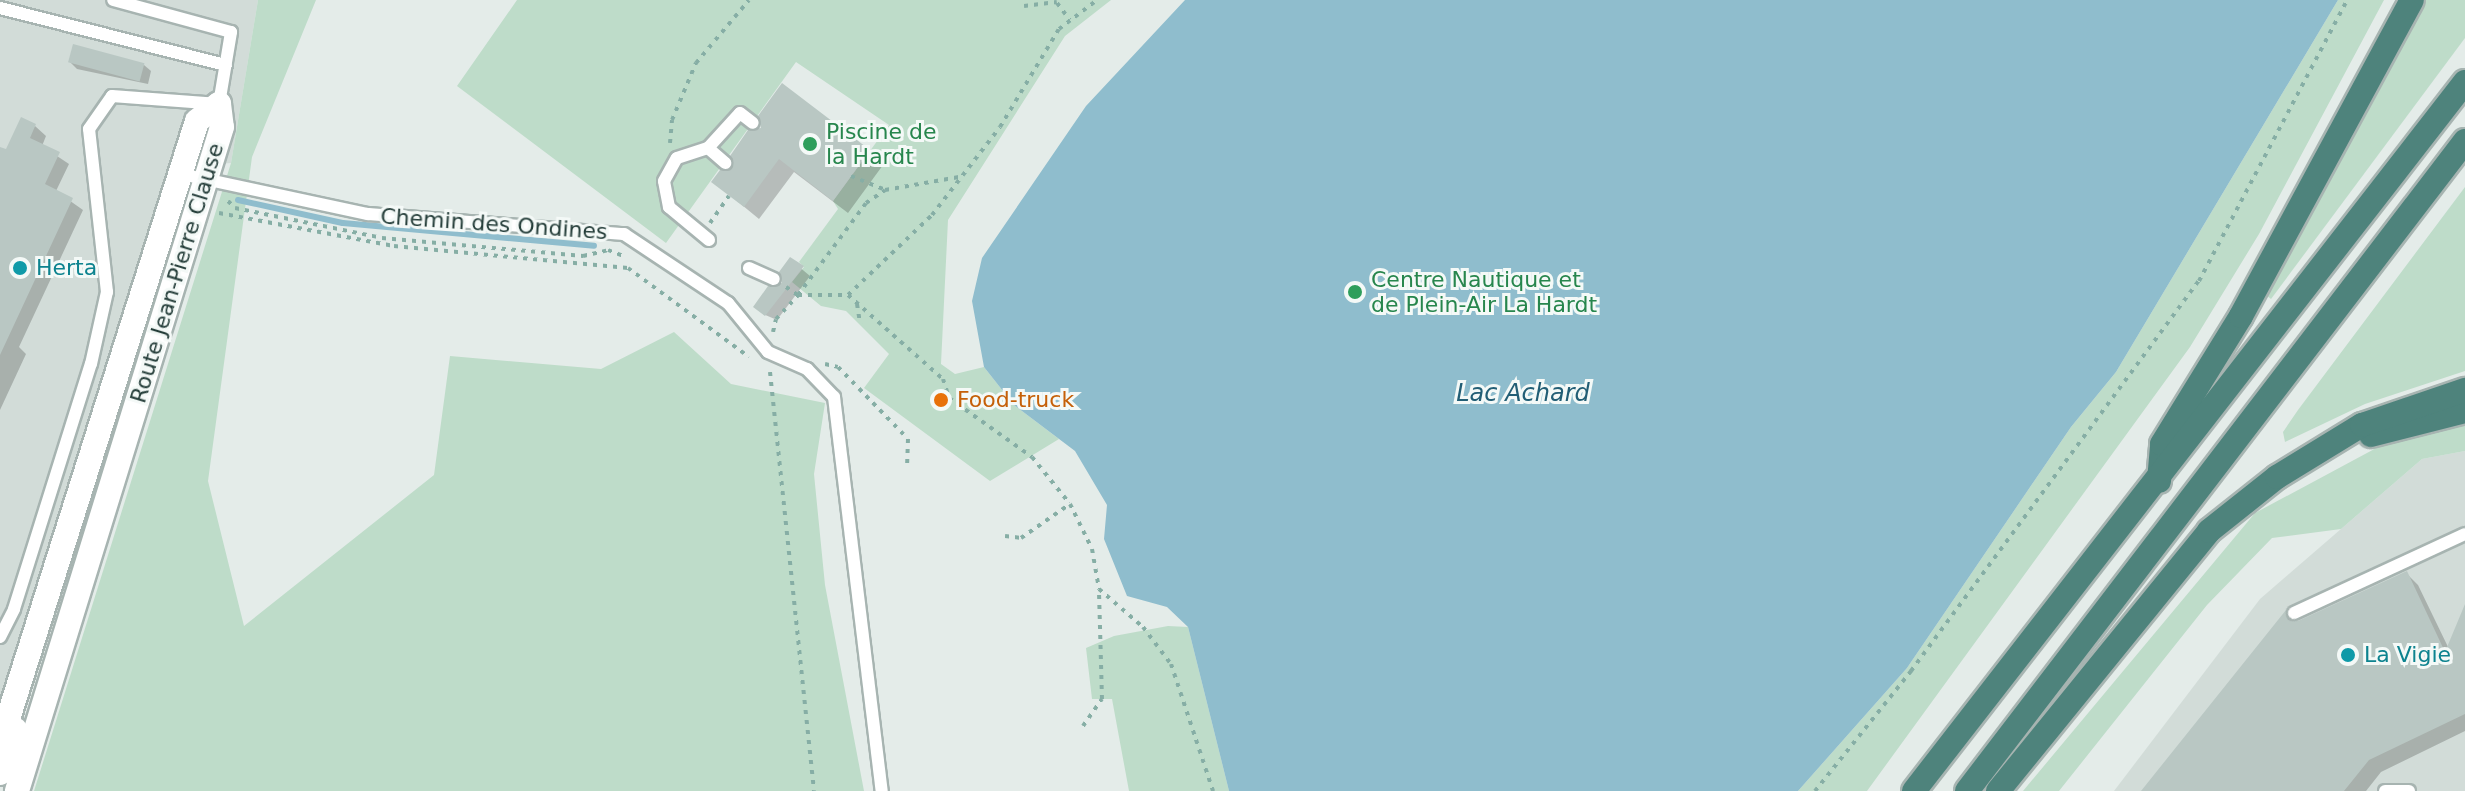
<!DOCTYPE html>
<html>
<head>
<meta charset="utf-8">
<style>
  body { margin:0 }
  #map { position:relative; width:2465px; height:791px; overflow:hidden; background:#e4ece9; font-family:"DejaVu Sans",sans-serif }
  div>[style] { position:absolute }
  .built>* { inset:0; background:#d2dcd8 }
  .green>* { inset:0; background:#bedcc9 }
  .water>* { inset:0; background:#8fbdcd }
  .shadow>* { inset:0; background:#0003 }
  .stream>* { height:6px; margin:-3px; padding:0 3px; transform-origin:3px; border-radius:3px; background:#8fbdcd }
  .building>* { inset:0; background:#b9c7c3; transform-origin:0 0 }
  .path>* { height:4px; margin-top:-2px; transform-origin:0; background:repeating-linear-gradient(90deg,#86aea5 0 4px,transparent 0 10px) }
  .roads { filter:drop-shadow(2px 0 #a7b4b1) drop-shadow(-2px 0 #a7b4b1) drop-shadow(0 2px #a7b4b1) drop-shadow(0 -2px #a7b4b1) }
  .service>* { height:12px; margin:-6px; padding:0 6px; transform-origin:6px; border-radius:6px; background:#fff }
  .minor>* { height:24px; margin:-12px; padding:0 12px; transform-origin:12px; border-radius:12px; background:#fff }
  .trunk>* { height:24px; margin:-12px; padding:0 12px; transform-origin:12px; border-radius:12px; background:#4e837c }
  .dots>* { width:22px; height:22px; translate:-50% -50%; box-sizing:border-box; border:4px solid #f4f9f7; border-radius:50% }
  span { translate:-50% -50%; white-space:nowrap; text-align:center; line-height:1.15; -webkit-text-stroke:6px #f4f9f7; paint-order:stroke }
  .leisure-label { font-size:22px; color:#27864d }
  .left { translate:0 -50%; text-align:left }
  .street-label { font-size:22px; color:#243d39 }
  .culture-label { font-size:22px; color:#0d838f }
  .food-label { font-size:22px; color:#c56008 }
  .water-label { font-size:24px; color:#225e75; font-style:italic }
</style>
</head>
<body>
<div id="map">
  <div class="built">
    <div style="clip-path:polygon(0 0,258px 0,231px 163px,168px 168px,0 702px)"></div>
    <div style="clip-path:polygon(2465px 451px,2465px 791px,2114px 791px,2260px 599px,2422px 459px)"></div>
  </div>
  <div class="green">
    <div style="clip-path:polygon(258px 0,316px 0,252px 157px,208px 481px,244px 626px,434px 475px,450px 356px,601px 369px,674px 332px,731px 384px,825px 403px,814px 474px,825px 585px,864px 791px,34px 791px,231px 163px)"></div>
    <div style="clip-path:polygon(517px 0,1111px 0,1065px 36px,948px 220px,941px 364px,955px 374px,984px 367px,1014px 405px,1059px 439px,990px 481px,864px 388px,889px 354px,846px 311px,821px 306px,792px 282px,804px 267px,799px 262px,838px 209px,833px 201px,889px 125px,796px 62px,666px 243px,457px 86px)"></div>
    <div style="clip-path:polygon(2338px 0,2384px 0,2259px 234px,2190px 347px,1867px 791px,1798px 791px,1907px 668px,2071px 427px,2116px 372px)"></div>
    <div style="clip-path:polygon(2425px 0,2465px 0,2465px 38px,2271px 299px,2266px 295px)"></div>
    <div style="clip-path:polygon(2465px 187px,2465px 371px,2365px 404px,2285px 442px,2283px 432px,2298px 410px)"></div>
    <div style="clip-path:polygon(2465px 423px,2465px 451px,2422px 459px,2341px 529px,2272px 538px,2207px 605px,2059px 791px,2023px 791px,2255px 513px,2393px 439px)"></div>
    <div style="clip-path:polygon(1168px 626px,1188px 627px,1229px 791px,1129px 791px,1112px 699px,1092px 699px,1086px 648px,1114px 636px)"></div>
  </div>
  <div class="water">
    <div style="clip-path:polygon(1185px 0,2338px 0,2116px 372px,2071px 427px,1907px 668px,1798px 791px,1229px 791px,1188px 627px,1167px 607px,1127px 596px,1104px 539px,1107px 505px,1075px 451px,1014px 405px,984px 367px,972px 301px,982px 258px,1086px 106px)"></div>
  </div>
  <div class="shadow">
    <div style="clip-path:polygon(70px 62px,144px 65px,151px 71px,148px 84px,77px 69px)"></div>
    <div style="clip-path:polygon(782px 86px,883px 165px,848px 213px,794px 172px,759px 219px,714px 182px,734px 170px,763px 129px)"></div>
    <div style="clip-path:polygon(35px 126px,46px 136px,42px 146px,69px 164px,56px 191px,83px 210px,19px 347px,26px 354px,0 410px,0 149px,6px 152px)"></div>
    <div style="clip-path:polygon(791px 260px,810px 276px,777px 320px,763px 314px,784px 285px)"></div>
    <div style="clip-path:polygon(2406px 573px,2418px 585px,2449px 649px,2465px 609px,2465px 731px,2381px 772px,2366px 791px,2143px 791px,2286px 613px,2296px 623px)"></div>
  </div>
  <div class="stream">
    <div style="left:238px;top:200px;width:107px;rotate:12.4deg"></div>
    <div style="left:343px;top:223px;width:252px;rotate:5.2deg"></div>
  </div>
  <div class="building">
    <div style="left:73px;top:44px;width:74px;height:19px;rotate:15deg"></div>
    <div style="clip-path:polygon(782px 83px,870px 150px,833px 201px,779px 159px,744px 207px,711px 182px,720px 170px,732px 168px,730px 156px,748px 130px,761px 128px,758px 116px)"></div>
    <div style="clip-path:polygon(21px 117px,36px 124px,30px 138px,60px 152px,45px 184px,73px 198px,0 355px,0 147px,6px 149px)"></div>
    <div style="clip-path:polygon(790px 257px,804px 266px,765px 316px,753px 307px,768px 286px,782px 283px,779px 272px)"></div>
    <div style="clip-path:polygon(2407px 571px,2445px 652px,2465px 604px,2465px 714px,2369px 760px,2344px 791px,2141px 791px,2286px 610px,2288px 620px,2298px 621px)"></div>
  </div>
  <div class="path">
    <div style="left:1057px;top:3px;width:21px;rotate:53deg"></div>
    <div style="left:1024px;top:6px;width:33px;rotate:-7deg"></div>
    <div style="left:670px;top:143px;width:23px;rotate:-85deg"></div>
    <div style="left:672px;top:120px;width:62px;rotate:-67.2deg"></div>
    <div style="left:696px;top:63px;width:82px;rotate:-49.9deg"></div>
    <div style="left:851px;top:176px;width:37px;rotate:22deg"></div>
    <div style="left:885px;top:190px;width:75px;rotate:-10deg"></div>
    <div style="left:228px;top:201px;width:10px;rotate:45deg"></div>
    <div style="left:235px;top:208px;width:150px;rotate:11.5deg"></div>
    <div style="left:382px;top:238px;width:202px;rotate:5.1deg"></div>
    <div style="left:583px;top:256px;width:26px;rotate:-13deg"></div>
    <div style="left:608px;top:250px;width:19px;rotate:21deg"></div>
    <div style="left:219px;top:213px;width:178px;rotate:10.7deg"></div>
    <div style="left:394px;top:246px;width:235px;rotate:5.4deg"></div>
    <div style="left:628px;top:268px;width:150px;rotate:36.3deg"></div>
    <div style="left:710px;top:223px;width:33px;rotate:-55deg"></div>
    <div style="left:786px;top:287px;width:14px;rotate:34deg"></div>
    <div style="left:798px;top:295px;width:114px;rotate:-53.5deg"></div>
    <div style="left:866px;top:203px;width:23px;rotate:-34deg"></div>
    <div style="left:848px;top:295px;width:127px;rotate:41.5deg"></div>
    <div style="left:943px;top:379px;width:20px;rotate:72deg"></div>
    <div style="left:949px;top:398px;width:102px;rotate:35.4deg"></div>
    <div style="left:1032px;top:457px;width:60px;rotate:51deg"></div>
    <div style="left:1070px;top:504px;width:50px;rotate:63.9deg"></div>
    <div style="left:1092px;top:549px;width:41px;rotate:80.1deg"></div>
    <div style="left:1099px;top:589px;width:58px;rotate:40.8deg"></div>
    <div style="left:1143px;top:627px;width:46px;rotate:52.9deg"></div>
    <div style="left:1171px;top:664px;width:134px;rotate:71.7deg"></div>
    <div style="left:857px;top:304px;width:20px;rotate:81deg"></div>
    <div style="left:773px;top:332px;width:13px;rotate:-77deg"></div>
    <div style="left:776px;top:319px;width:33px;rotate:-47deg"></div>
    <div style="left:798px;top:295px;width:50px"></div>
    <div style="left:848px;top:295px;width:116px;rotate:-43.6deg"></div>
    <div style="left:932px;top:215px;width:111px;rotate:-52.3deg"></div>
    <div style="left:1000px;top:127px;width:114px;rotate:-59deg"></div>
    <div style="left:1059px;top:29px;width:48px;rotate:-37.3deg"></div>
    <div style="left:825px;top:364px;width:13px;rotate:13deg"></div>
    <div style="left:838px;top:367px;width:100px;rotate:45.8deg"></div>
    <div style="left:908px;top:439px;width:28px;rotate:92deg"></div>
    <div style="left:770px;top:372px;width:421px;rotate:84deg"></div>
    <div style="left:1005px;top:536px;width:16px;rotate:7deg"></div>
    <div style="left:1021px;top:538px;width:60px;rotate:-34.8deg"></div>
    <div style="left:1083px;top:726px;width:33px;rotate:-55deg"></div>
    <div style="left:1102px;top:699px;width:110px;rotate:-91.6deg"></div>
    <div style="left:1815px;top:791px;width:154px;rotate:-51.3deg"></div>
    <div style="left:1911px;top:671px;width:485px;rotate:-53.6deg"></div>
    <div style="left:2199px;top:281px;width:318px;rotate:-62.2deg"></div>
  </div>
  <div class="roads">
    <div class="service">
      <div style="left:0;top:8px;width:233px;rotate:14.2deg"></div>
      <div style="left:708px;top:148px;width:47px;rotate:-47.6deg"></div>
      <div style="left:740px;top:113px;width:16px;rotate:38deg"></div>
      <div style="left:181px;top:174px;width:191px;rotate:12.1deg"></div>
      <div style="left:368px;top:214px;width:257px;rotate:4.5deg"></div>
      <div style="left:624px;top:234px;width:125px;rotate:33.6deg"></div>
      <div style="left:728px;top:303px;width:63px;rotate:50.8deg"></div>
      <div style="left:768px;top:352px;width:43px;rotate:23.6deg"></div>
      <div style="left:807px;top:369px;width:39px;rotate:46deg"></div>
      <div style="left:834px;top:397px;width:397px;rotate:83.1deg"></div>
      <div style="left:709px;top:240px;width:52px;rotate:-140.5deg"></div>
      <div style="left:669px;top:207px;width:26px;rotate:-101deg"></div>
      <div style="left:664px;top:181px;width:26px;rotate:-61deg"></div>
      <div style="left:677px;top:158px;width:33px;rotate:-18deg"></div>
      <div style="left:708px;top:148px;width:23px;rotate:41deg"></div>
      <div style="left:749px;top:268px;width:27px;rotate:24deg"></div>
      <div style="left:2294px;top:613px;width:188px;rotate:-24.8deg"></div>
      <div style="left:0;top:637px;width:31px;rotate:-63deg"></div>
      <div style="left:14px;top:609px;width:257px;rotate:-72.6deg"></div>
      <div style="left:91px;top:364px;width:74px;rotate:-77.5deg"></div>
      <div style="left:107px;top:292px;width:164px;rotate:-96.3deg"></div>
      <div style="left:89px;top:129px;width:40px;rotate:-55.1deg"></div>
      <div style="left:112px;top:96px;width:107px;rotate:4.3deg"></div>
      <div style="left:219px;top:104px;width:73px;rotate:-80.5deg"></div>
      <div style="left:231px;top:32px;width:122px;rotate:-164.8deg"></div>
      <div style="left:2385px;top:791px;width:24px"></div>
    </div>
    <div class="minor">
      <div style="left:0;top:744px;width:653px;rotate:-72.45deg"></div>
      <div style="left:197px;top:121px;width:28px;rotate:-38deg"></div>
      <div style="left:219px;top:104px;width:23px;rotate:83deg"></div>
      <div style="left:222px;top:127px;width:695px;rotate:107.16deg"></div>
      <div style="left:0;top:773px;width:46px;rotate:-70.8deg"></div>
    </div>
    <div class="trunk">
      <div style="left:2371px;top:435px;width:97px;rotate:-14.3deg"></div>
      <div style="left:2159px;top:481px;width:37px;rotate:-85deg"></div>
      <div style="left:2162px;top:444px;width:150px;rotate:-58.3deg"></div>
      <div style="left:2241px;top:316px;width:359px;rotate:-61.6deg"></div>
      <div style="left:1914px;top:791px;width:898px;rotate:-52.15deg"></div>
      <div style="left:1967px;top:791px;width:819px;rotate:-52.54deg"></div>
      <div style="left:1998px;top:791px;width:335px;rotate:-50.9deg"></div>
      <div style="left:2209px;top:531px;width:87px;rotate:-38.5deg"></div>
      <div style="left:2277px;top:477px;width:100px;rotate:-31.5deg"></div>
      <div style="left:2362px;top:425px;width:109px;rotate:-18.8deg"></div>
    </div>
  </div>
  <div class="dots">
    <div style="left:810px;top:144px;background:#2e9e5b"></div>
    <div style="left:20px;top:268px;background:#0f9aa8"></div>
    <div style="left:1355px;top:292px;background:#2e9e5b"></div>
    <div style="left:941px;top:400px;background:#e8710a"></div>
    <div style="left:2348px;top:655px;background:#0f9aa8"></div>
  </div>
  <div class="leisure-label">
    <span class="left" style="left:826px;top:144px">Piscine de<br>la Hardt</span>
    <span class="left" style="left:1371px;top:292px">Centre Nautique et<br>de Plein-Air La Hardt</span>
  </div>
  <div class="street-label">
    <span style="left:494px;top:224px;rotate:4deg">Chemin des Ondines</span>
    <span style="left:177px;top:273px;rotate:-73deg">Route Jean-Pierre Clause</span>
  </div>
  <div class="culture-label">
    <span class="left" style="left:36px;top:268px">Herta</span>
    <span class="left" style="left:2364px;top:655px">La Vigie</span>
  </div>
  <div class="food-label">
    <span class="left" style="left:957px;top:400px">Food-truck</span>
  </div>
  <div class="water-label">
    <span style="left:1523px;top:394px">Lac Achard</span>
  </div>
</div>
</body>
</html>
